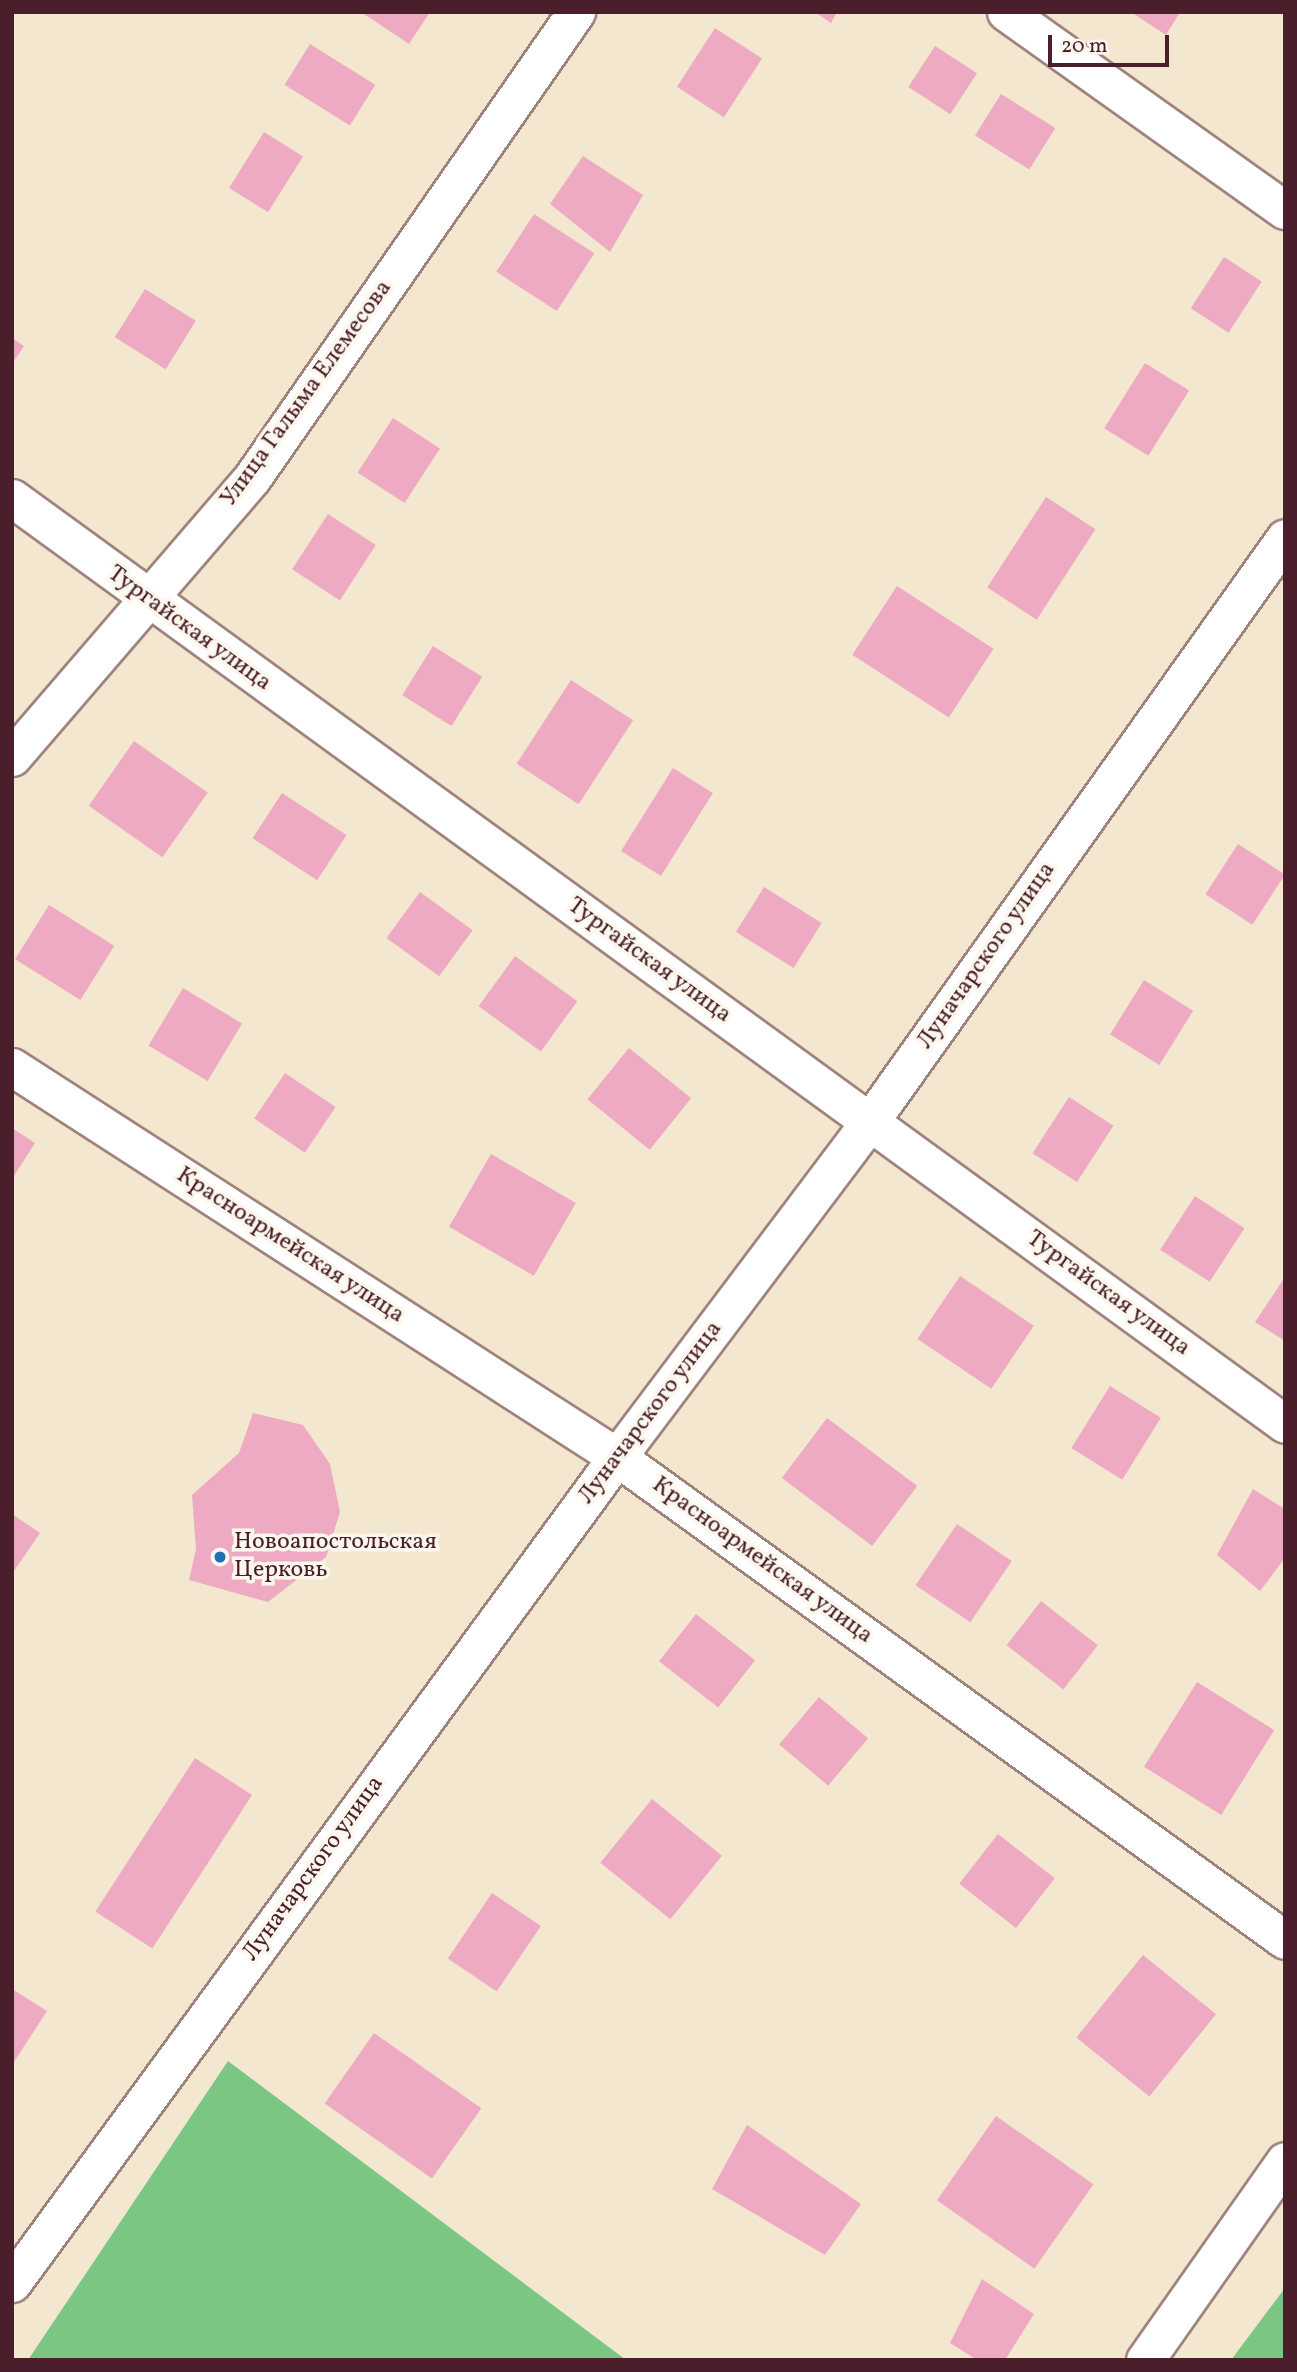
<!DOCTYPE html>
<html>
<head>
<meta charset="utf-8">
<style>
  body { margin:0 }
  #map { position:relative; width:1297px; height:2372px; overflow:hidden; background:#f4e7cf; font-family:Vollkorn,serif }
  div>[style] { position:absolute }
  .green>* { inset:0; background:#7cc684 }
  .building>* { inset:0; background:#edaac2; transform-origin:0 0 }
  .roads { filter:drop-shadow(2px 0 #9f837d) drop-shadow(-2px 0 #9f837d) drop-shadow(0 2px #9f837d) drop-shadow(0 -2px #9f837d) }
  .minor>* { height:37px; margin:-18.5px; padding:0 18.5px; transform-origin:18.5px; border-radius:18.5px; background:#fff }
  .dots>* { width:19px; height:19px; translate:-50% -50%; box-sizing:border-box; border:4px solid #fbf7ec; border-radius:50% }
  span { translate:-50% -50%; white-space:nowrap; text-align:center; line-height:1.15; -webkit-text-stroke:7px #fbf7ec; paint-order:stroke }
  .street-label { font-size:24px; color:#4a1f2b }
  .poi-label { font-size:24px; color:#4a1f2b }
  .left { translate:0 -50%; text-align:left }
  .frame { position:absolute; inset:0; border:14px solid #4a1f2b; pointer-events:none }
  .scale { position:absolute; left:1048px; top:35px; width:121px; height:32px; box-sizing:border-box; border:4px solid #4a1f2b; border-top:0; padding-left:9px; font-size:21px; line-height:24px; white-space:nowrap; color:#4a1f2b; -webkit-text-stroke:5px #fbf7ec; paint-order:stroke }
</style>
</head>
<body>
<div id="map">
  <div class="green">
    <div style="clip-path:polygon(228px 2061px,626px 2360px,28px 2360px)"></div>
    <div style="clip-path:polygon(1285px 2288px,1285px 2360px,1231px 2360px)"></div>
  </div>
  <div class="building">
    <div style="clip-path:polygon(361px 12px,430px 12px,409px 44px)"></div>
    <div style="clip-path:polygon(815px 12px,837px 12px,831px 23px)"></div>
    <div style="clip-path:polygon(1131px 12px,1180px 12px,1166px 35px)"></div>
    <div style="left:715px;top:28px;width:56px;height:70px;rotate:33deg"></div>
    <div style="left:310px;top:44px;width:77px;height:48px;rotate:32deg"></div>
    <div style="left:935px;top:46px;width:50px;height:49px;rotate:33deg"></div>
    <div style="left:1001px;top:94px;width:64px;height:49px;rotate:32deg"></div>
    <div style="left:264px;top:132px;width:46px;height:66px;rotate:32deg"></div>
    <div style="clip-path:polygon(583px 156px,643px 195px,610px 252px,550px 204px)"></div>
    <div style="left:534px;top:214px;width:72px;height:69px;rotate:33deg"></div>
    <div style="left:1224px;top:257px;width:45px;height:61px;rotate:33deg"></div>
    <div style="left:145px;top:289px;width:60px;height:57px;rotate:32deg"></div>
    <div style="clip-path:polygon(12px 338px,24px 346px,12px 364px)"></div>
    <div style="left:1145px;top:363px;width:52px;height:77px;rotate:32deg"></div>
    <div style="left:393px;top:418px;width:56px;height:65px;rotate:33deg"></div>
    <div style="left:1046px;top:497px;width:59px;height:108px;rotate:33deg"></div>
    <div style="left:328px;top:514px;width:57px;height:66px;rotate:33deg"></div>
    <div style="left:897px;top:586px;width:115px;height:82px;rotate:33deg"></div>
    <div style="left:433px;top:646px;width:58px;height:58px;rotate:32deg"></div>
    <div style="left:571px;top:680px;width:74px;height:100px;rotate:33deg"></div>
    <div style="left:134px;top:741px;width:90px;height:79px;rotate:35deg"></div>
    <div style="left:673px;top:768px;width:47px;height:98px;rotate:32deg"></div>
    <div style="left:282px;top:793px;width:77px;height:54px;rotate:33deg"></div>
    <div style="left:1238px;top:844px;width:56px;height:60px;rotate:33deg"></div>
    <div style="left:764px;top:887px;width:68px;height:53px;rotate:32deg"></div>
    <div style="left:420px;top:892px;width:65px;height:57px;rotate:36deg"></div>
    <div style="left:49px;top:905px;width:77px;height:64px;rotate:32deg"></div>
    <div style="left:515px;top:956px;width:77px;height:62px;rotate:36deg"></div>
    <div style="left:1144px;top:980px;width:58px;height:64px;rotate:32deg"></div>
    <div style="left:183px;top:988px;width:69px;height:67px;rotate:31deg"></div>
    <div style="left:629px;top:1048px;width:80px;height:66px;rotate:39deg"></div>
    <div style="left:285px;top:1073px;width:61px;height:55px;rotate:34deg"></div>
    <div style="left:1069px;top:1097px;width:53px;height:67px;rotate:33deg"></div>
    <div style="clip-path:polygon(12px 1128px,35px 1143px,12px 1179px)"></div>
    <div style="left:491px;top:1154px;width:98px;height:84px;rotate:30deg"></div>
    <div style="left:1195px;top:1196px;width:59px;height:64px;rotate:33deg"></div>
    <div style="left:960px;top:1276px;width:89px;height:76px;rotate:34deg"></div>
    <div style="clip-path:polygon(1285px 1277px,1285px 1341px,1255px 1322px)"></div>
    <div style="left:1110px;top:1386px;width:60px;height:73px;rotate:32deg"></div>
    <div style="clip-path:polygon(253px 1413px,303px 1425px,330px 1464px,340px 1512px,326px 1557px,268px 1602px,189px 1580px,196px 1549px,192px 1495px,239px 1453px)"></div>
    <div style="left:827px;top:1418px;width:113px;height:75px;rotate:37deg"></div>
    <div style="clip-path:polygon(1253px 1489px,1285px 1509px,1285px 1558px,1260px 1591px,1217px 1555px)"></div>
    <div style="clip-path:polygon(12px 1514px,40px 1533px,12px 1574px)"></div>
    <div style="left:957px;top:1524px;width:66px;height:74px;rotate:34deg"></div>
    <div style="left:1041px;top:1601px;width:72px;height:56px;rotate:38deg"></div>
    <div style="left:696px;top:1614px;width:75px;height:60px;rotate:38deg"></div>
    <div style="left:1197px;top:1682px;width:91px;height:100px;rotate:32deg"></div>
    <div style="left:819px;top:1697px;width:64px;height:62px;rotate:40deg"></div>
    <div style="left:195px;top:1758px;width:68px;height:183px;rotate:33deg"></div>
    <div style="left:652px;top:1799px;width:90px;height:82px;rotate:39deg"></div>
    <div style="left:998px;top:1834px;width:72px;height:63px;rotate:38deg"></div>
    <div style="left:492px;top:1893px;width:59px;height:79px;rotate:34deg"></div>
    <div style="left:1143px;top:1955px;width:94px;height:106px;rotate:39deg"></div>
    <div style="clip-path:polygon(12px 1989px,47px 2011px,12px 2065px)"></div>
    <div style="left:374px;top:2033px;width:131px;height:86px;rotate:35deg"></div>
    <div style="left:996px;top:2116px;width:119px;height:103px;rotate:35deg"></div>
    <div style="clip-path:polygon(747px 2125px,861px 2204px,825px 2255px,712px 2189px)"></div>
    <div style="clip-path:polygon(982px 2279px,1034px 2314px,1005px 2360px,977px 2360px,950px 2343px)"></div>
  </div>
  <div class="roads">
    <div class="minor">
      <div style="left:1006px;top:12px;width:342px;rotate:35.4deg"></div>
      <div style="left:12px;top:498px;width:1574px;rotate:36.03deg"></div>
      <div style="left:12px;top:757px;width:368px;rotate:-49.3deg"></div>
      <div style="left:252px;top:478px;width:568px;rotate:-55.19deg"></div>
      <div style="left:12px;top:1067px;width:720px;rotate:32.81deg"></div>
      <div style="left:617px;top:1457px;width:824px;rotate:35.87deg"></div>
      <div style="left:12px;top:2283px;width:1024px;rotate:-53.78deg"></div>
      <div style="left:617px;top:1457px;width:422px;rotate:-53deg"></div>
      <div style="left:871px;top:1120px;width:714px;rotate:-54.57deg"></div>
      <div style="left:1145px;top:2360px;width:243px;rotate:-54.9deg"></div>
    </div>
  </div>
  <div class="dots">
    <div style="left:220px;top:1557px;background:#1f6fb2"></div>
  </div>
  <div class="street-label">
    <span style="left:307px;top:394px;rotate:-54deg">Улица Галыма Елемесова</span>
    <span style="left:189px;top:629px;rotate:36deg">Тургайская улица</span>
    <span style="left:987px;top:956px;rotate:-55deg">Луначарского улица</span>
    <span style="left:649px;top:961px;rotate:36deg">Тургайская улица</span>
    <span style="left:290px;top:1246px;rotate:33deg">Красноармейская улица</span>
    <span style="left:1108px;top:1294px;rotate:36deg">Тургайская улица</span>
    <span style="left:651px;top:1413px;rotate:-53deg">Луначарского улица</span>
    <span style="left:762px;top:1561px;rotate:36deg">Красноармейская улица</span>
    <span style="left:314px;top:1869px;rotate:-54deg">Луначарского улица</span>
  </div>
  <div class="poi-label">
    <span class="left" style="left:234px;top:1557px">Новоапостольская<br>Церковь</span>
  </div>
  <div class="frame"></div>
  <div class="scale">20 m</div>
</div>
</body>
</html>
